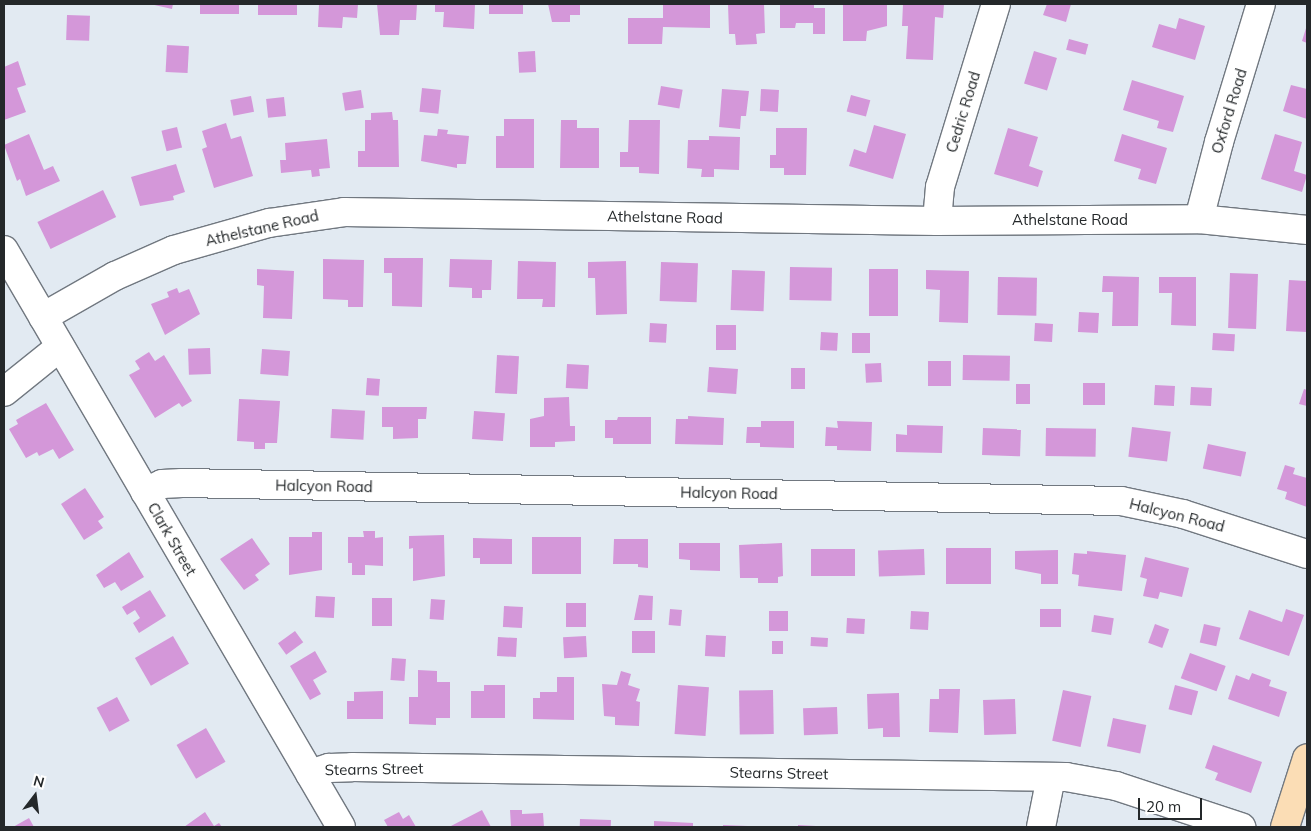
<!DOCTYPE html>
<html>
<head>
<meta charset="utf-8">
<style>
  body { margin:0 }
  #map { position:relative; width:1311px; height:831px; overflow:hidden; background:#e2eaf2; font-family:Mulish,sans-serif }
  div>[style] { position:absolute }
  .building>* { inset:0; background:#d497d9; transform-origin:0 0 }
  .roads { filter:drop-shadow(1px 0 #717880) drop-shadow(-1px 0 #717880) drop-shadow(0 1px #717880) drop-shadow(0 -1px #717880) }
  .minor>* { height:28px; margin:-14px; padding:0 14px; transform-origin:14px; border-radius:14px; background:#fff }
  .major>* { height:28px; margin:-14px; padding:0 14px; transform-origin:14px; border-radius:14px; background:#fbddb5 }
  span { translate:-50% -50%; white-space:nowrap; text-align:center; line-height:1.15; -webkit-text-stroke:4px #fff; paint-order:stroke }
  .street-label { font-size:15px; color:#24282a }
  .frame { position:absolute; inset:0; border:5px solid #24282a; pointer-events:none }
  .north { position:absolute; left:10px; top:771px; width:50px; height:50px; -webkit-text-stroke:4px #fff; paint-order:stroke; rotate:15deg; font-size:14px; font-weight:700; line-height:20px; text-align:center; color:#24282a }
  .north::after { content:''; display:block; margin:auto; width:18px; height:22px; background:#24282a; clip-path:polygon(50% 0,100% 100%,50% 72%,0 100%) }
  .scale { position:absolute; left:1138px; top:798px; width:64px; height:22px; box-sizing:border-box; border:2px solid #24282a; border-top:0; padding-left:6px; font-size:15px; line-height:18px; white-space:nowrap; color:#24282a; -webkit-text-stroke:4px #fff; paint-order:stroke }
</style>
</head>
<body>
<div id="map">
  <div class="building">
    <div style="clip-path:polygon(150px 4px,173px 4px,172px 9px)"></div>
    <div style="left:200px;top:4px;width:39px;height:10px"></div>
    <div style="left:258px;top:4px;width:39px;height:11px"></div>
    <div style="clip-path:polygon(319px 4px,358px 4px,357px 18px,343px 17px,342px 28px,318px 27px)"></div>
    <div style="clip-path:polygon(377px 4px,417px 4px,416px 20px,400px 20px,399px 35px,380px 35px)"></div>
    <div style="clip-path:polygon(435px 4px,475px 4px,474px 29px,443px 27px,444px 12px,435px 12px)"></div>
    <div style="left:489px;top:4px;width:34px;height:10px"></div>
    <div style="clip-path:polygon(548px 4px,580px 4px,580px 15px,570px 15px,570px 22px,552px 22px)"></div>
    <div style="clip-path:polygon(663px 4px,710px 4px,710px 28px,663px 27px,662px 44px,628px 44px,628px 18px,663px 18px)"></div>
    <div style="clip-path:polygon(728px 4px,764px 4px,765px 33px,756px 34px,757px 44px,736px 45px,735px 34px,729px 34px)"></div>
    <div style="clip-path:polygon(780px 4px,814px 4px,814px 8px,825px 8px,825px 34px,813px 34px,813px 23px,796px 23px,795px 28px,780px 28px)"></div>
    <div style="clip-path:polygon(843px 4px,887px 4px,887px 26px,867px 31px,866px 41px,843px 41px)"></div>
    <div style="clip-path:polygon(903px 4px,944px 4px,943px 18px,935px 17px,933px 60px,906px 59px,908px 26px,902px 26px)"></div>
    <div style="clip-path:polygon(1047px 4px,1071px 4px,1066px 22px,1043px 15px)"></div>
    <div style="left:67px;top:15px;width:23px;height:25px;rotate:2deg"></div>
    <div style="clip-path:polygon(1179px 18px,1205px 26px,1195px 60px,1152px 47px,1159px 24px,1176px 29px)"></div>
    <div style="clip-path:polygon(1307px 25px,1307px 43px,1302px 41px)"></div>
    <div style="left:1069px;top:39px;width:20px;height:11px;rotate:15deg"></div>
    <div style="left:167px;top:45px;width:22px;height:27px;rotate:3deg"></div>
    <div style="left:535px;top:51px;width:21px;height:17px;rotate:87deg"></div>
    <div style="left:1034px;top:51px;width:24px;height:34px;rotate:17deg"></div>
    <div style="clip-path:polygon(18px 61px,26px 85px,17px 88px,26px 112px,4px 120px,4px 67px)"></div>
    <div style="clip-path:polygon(1132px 80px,1184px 96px,1173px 132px,1157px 128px,1159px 121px,1123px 110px)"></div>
    <div style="clip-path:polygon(1291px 85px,1307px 89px,1307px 119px,1283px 111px)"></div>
    <div style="left:661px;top:86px;width:22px;height:19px;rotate:10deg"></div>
    <div style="left:422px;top:88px;width:19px;height:24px;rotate:6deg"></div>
    <div style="clip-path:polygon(722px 89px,749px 91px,746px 116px,741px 116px,740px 129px,719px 127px)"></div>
    <div style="left:761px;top:89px;width:18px;height:22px;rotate:3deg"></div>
    <div style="left:361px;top:90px;width:18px;height:19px;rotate:81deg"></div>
    <div style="left:851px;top:95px;width:20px;height:17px;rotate:15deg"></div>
    <div style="left:251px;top:96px;width:16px;height:21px;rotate:79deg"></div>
    <div style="left:284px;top:97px;width:19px;height:18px;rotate:84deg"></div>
    <div style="clip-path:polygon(392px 112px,393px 120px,398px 120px,399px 167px,358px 167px,358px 151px,365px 151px,365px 120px,371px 120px,371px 113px)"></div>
    <div style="clip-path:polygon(504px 119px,534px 119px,534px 168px,496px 168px,496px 136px,504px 136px)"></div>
    <div style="clip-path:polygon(561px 120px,577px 120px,577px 128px,599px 128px,599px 168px,560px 168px)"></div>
    <div style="clip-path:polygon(629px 120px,660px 120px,659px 174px,639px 173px,639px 167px,620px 167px,620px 152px,628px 152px)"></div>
    <div style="clip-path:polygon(226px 123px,231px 139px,241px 136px,253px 176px,214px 188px,202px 149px,207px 147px,202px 131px)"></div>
    <div style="clip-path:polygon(874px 125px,906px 134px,893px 179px,849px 166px,854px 149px,866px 153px)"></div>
    <div style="left:177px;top:127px;width:21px;height:16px;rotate:76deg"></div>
    <div style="clip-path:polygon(776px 128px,807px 128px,806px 175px,784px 175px,784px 168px,770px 168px,770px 155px,776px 155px)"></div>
    <div style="clip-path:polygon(1008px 128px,1038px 137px,1029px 166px,1043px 171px,1038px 187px,994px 174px)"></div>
    <div style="clip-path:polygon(438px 129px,448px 130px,447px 134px,469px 136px,466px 164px,457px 164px,457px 168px,421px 161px,424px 135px,437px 136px)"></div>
    <div style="clip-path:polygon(29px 134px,44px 170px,53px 166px,60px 181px,26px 196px,20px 179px,17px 181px,4px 145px)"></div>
    <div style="clip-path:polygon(1122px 134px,1167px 148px,1156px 184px,1138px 179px,1141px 169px,1114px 161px)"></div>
    <div style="clip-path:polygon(1275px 134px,1302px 142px,1294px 171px,1307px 175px,1302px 192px,1261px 179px)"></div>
    <div style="clip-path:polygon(709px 136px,740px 137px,739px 170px,714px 169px,714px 177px,701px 177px,702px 169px,687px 168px,688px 140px,709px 140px)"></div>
    <div style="clip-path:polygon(327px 139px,330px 168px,319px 169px,320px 176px,312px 177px,311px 170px,281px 173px,280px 160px,286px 160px,285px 143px)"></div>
    <div style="clip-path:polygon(176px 164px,185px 192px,173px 196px,174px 200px,140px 206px,131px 177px)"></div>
    <div style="left:103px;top:190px;width:30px;height:73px;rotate:64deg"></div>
    <div style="clip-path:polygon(384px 258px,423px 258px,422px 307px,392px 306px,392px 273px,384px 273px)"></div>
    <div style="clip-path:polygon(323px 259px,364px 260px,363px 307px,348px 307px,348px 300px,323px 299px)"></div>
    <div style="clip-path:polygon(450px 259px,492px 260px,491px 290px,482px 290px,482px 298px,472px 298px,472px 288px,449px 287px)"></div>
    <div style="clip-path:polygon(518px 261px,556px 262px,555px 307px,542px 307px,543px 299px,517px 299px)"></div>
    <div style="clip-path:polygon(626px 261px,627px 314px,596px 315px,595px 278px,588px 278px,588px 262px)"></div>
    <div style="left:661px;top:262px;width:37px;height:39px;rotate:2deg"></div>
    <div style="left:790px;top:267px;width:42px;height:33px;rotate:1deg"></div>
    <div style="clip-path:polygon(257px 269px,294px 271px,292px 319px,263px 318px,264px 286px,257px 285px)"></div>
    <div style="left:869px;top:269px;width:29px;height:47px"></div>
    <div style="left:732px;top:270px;width:33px;height:40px;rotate:2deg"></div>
    <div style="clip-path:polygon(926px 270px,969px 271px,968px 323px,939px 322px,940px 290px,926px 289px)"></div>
    <div style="left:1230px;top:273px;width:28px;height:55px;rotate:2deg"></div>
    <div style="clip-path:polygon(1103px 276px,1139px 277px,1138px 326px,1112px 326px,1113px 292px,1102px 292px)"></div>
    <div style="left:998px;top:277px;width:39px;height:38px;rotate:1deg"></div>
    <div style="clip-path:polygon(1159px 277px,1196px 277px,1196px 326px,1171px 325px,1172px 293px,1159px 293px)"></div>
    <div style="clip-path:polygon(1289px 280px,1307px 281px,1307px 332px,1286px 331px)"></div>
    <div style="clip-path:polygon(177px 288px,179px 293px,189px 289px,200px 314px,165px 335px,151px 304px,169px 297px,167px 292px)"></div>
    <div style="left:1079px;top:312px;width:20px;height:20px;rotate:3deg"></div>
    <div style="left:650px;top:323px;width:17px;height:19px;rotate:3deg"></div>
    <div style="left:1035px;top:323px;width:18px;height:18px;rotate:3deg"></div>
    <div style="left:716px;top:325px;width:20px;height:25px"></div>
    <div style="left:821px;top:332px;width:17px;height:18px;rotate:3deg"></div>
    <div style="left:852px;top:333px;width:18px;height:20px"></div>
    <div style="left:1213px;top:333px;width:22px;height:17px;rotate:3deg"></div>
    <div style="left:210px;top:348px;width:26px;height:22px;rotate:88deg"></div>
    <div style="left:262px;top:349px;width:28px;height:25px;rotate:4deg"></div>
    <div style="clip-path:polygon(149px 352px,155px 361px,164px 355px,192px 401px,182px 407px,179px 403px,155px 418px,129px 375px,140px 369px,135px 361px)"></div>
    <div style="left:497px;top:355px;width:22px;height:38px;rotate:3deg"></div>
    <div style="left:963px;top:355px;width:47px;height:25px;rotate:1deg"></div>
    <div style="left:951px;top:361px;width:25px;height:23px;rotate:90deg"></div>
    <div style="left:881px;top:363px;width:19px;height:16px;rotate:87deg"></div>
    <div style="left:567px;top:364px;width:22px;height:24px;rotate:3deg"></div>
    <div style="left:709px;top:367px;width:29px;height:25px;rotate:4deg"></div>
    <div style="left:791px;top:368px;width:14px;height:21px"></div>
    <div style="left:367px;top:378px;width:13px;height:17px;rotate:4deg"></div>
    <div style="left:1083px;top:383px;width:22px;height:22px"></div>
    <div style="left:1016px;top:384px;width:14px;height:20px"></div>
    <div style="left:1155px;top:385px;width:20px;height:20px;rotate:3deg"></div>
    <div style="left:1191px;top:387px;width:21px;height:18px;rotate:3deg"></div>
    <div style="clip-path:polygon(1304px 389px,1307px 390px,1307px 406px,1299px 404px)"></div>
    <div style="clip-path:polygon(569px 397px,570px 426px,575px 426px,575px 441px,555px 442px,555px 447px,530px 447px,530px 419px,544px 416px,544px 398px)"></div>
    <div style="clip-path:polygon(239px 399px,280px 401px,277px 443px,265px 443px,265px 449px,254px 449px,254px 442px,237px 441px)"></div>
    <div style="clip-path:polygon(46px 403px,74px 450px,59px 459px,53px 449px,39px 456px,37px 452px,26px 458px,9px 429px,18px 424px,16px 420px)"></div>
    <div style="clip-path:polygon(382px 407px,427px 407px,426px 419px,418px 419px,418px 438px,393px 439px,393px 427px,382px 427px)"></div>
    <div style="left:332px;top:409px;width:33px;height:29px;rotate:3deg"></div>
    <div style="left:474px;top:411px;width:31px;height:28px;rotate:4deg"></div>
    <div style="clip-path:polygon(688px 416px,724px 418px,723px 445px,675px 444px,676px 419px,688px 419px)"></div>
    <div style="clip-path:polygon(618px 417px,651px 417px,651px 444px,613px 444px,613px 438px,605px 438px,605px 420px,617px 420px)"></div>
    <div style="clip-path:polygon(761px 421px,794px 421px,794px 448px,760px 447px,760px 443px,746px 443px,747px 427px,761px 427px)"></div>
    <div style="clip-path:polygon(837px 421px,872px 422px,871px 451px,837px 450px,837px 446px,825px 446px,826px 427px,838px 428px)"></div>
    <div style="clip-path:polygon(907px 425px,943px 426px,942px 453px,896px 452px,896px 434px,907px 435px)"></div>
    <div style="left:1132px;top:427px;width:39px;height:30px;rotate:7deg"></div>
    <div style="left:983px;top:428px;width:38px;height:27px;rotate:2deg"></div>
    <div style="left:1046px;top:428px;width:50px;height:28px;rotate:1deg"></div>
    <div style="left:1208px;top:444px;width:39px;height:25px;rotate:12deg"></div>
    <div style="clip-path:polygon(1285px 465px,1295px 468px,1293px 474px,1307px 478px,1307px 507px,1285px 499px,1287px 492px,1277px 489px)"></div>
    <div style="clip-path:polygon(85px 488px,104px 517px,98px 521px,103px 528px,84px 540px,61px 504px)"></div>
    <div style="clip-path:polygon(363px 531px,375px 531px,375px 538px,383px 537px,383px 566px,365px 565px,365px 575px,352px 575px,352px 563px,348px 563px,348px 537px,364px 537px)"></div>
    <div style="clip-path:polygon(312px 532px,322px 532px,322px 570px,289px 575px,289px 537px,312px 537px)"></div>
    <div style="clip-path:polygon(444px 535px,445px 576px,413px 581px,413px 548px,409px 549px,409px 536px)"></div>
    <div style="left:532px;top:537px;width:49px;height:37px"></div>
    <div style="clip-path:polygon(252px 538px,270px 564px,255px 575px,259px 580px,244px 590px,220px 559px)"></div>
    <div style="clip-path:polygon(473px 538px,512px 539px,512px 564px,480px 564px,480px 558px,473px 558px)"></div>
    <div style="clip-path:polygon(614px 539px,648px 539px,648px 568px,638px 567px,638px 564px,613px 564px)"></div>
    <div style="clip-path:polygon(679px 543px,720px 543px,720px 571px,690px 570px,690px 560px,679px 559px)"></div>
    <div style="clip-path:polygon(782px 543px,783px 576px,778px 577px,778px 583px,758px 583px,758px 578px,740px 578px,739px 545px)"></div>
    <div style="left:991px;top:548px;width:36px;height:45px;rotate:90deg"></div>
    <div style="left:855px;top:549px;width:27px;height:44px;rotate:90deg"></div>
    <div style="left:924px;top:549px;width:26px;height:46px;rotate:88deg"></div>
    <div style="clip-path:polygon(1058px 550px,1058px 584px,1041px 584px,1041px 574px,1015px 569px,1015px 551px)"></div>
    <div style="clip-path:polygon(1087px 551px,1126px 555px,1122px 591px,1078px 586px,1079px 575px,1072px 574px,1074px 553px,1087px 554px)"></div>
    <div style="clip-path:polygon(129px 552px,144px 577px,121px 591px,115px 582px,104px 588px,96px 575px)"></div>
    <div style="clip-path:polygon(1145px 557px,1189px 568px,1182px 597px,1160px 592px,1158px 599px,1143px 596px,1147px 579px,1140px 577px)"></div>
    <div style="clip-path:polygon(150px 590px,166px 616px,139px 633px,133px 623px,140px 618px,135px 610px,127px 615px,122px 607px)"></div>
    <div style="clip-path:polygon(639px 595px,653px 596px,652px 620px,634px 620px)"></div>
    <div style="left:316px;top:596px;width:19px;height:21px;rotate:3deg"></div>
    <div style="left:372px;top:598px;width:20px;height:28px"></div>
    <div style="left:431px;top:599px;width:14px;height:20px;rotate:4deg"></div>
    <div style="left:566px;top:603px;width:20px;height:24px"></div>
    <div style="left:504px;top:606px;width:19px;height:21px;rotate:3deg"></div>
    <div style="left:670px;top:609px;width:12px;height:16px;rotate:5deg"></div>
    <div style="left:1040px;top:609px;width:21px;height:18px"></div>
    <div style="clip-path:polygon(1286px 609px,1304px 615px,1289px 656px,1239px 639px,1249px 610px,1282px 622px)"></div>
    <div style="left:769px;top:611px;width:19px;height:20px"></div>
    <div style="left:911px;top:611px;width:18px;height:18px;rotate:3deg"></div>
    <div style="left:1094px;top:615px;width:20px;height:17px;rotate:9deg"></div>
    <div style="left:847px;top:618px;width:18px;height:15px;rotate:3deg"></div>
    <div style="left:1155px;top:624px;width:15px;height:20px;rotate:20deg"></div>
    <div style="left:1204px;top:624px;width:17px;height:19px;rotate:13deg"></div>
    <div style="left:295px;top:631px;width:14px;height:21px;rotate:54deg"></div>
    <div style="left:632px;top:631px;width:23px;height:22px"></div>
    <div style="left:706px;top:635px;width:20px;height:21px;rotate:3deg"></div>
    <div style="left:173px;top:636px;width:32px;height:44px;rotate:60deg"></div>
    <div style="left:586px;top:636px;width:21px;height:23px;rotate:87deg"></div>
    <div style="left:498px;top:637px;width:19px;height:19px;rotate:3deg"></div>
    <div style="left:811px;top:637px;width:17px;height:9px;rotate:3deg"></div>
    <div style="left:772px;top:641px;width:11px;height:13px"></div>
    <div style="clip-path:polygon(315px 651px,327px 672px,313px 680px,321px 694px,310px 700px,290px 666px)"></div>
    <div style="left:1190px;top:653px;width:38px;height:27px;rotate:20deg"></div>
    <div style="left:392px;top:658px;width:14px;height:22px;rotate:4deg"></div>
    <div style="clip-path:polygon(418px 670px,437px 671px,437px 682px,450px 682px,450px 718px,436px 718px,436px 725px,409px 724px,409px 697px,418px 697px)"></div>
    <div style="clip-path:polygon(621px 671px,631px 674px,628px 685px,640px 689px,636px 701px,640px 702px,639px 726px,615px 725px,615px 717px,604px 716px,602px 684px,617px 685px)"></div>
    <div style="clip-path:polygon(1252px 673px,1271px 680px,1269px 686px,1287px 692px,1279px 717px,1228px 699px,1236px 675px,1249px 680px)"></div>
    <div style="clip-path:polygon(557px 677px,574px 677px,574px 720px,533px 719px,533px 698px,540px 698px,540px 692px,557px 692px)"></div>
    <div style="clip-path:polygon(484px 685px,505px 685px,505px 718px,471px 718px,471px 691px,484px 691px)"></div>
    <div style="left:678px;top:685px;width:31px;height:49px;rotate:4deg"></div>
    <div style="left:1175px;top:685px;width:24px;height:25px;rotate:15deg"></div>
    <div style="clip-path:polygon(939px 689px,960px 689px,958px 733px,929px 732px,930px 699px,939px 699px)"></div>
    <div style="left:773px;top:690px;width:44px;height:34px;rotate:89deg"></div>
    <div style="left:1063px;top:690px;width:29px;height:52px;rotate:12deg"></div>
    <div style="clip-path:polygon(383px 691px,383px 719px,347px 719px,347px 701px,354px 701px,354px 692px)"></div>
    <div style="clip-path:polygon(899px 693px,900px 737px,883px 737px,883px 728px,868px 729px,867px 694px)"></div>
    <div style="left:117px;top:697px;width:27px;height:23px;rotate:62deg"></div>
    <div style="left:1015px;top:699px;width:35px;height:32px;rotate:88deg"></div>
    <div style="left:837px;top:707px;width:27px;height:34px;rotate:88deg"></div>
    <div style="left:1113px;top:718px;width:34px;height:29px;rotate:12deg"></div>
    <div style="left:206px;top:728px;width:39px;height:34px;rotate:60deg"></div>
    <div style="clip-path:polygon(1213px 745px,1262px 762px,1251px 793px,1215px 780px,1218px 773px,1205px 768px)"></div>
    <div style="clip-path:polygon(482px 810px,491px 827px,449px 827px)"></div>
    <div style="clip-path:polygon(510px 810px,522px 810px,522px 814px,543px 813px,544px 827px,511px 827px)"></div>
    <div style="clip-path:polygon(205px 812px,214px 826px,219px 823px,222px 827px,184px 827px)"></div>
    <div style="clip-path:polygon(399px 812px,403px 819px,409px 815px,416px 827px,388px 827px,384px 820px)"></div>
    <div style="clip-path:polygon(29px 818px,34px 827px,13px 827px)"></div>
    <div style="left:580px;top:819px;width:31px;height:8px;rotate:2deg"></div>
    <div style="clip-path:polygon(654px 821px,693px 823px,693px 827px,654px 827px)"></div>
    <div style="clip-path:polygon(723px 825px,748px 826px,748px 827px,723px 827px)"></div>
    <div style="clip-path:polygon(798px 825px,816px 826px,816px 827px,798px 827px)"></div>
  </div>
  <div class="roads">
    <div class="minor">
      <div style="left:1199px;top:219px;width:80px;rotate:-75.4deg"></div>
      <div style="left:1219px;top:142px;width:144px;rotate:-73.1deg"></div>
      <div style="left:937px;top:221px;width:34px;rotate:-85deg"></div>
      <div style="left:940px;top:187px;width:191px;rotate:-73deg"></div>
      <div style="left:4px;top:250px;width:668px;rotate:59.71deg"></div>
      <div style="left:43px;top:317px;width:83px;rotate:-29.7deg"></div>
      <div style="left:115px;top:276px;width:64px;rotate:-23.8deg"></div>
      <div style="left:174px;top:250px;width:99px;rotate:-15.9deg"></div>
      <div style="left:269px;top:223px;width:76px;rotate:-8.3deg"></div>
      <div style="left:344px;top:212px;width:593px;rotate:0.87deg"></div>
      <div style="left:937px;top:221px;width:262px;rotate:-0.4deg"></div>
      <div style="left:1199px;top:219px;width:109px;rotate:5.8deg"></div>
      <div style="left:4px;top:392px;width:72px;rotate:-38.8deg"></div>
      <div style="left:145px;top:492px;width:19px;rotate:-25deg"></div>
      <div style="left:162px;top:484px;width:20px;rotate:-3deg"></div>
      <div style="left:182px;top:483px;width:939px;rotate:1.1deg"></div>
      <div style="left:1121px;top:501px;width:63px;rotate:11.8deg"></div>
      <div style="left:1183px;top:514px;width:130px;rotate:17.9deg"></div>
      <div style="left:310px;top:774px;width:20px;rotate:-18deg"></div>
      <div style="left:329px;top:768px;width:23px;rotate:-2deg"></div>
      <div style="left:352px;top:767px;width:714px;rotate:0.8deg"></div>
      <div style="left:1066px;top:777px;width:51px;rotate:10.2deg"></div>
      <div style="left:1116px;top:786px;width:132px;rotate:18.2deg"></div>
      <div style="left:1041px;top:827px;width:51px;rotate:-78.7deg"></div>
    </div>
    <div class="major">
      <div style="left:1285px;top:827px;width:72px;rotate:-72.3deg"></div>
    </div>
  </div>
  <div class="street-label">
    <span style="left:1229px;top:111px;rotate:-73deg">Oxford Road</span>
    <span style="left:963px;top:112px;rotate:-73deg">Cedric Road</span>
    <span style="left:665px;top:217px;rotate:1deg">Athelstane Road</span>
    <span style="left:1070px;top:220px">Athelstane Road</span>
    <span style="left:262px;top:228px;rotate:-13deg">Athelstane Road</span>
    <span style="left:324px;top:486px;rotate:1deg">Halcyon Road</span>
    <span style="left:729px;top:493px;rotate:1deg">Halcyon Road</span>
    <span style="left:1177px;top:515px;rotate:14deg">Halcyon Road</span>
    <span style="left:172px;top:539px;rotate:60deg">Clark Street</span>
    <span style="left:374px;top:769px;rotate:-1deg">Stearns Street</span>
    <span style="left:779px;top:773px;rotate:1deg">Stearns Street</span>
  </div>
  <div class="frame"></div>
  <div class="north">N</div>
  <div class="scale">20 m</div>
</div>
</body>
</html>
